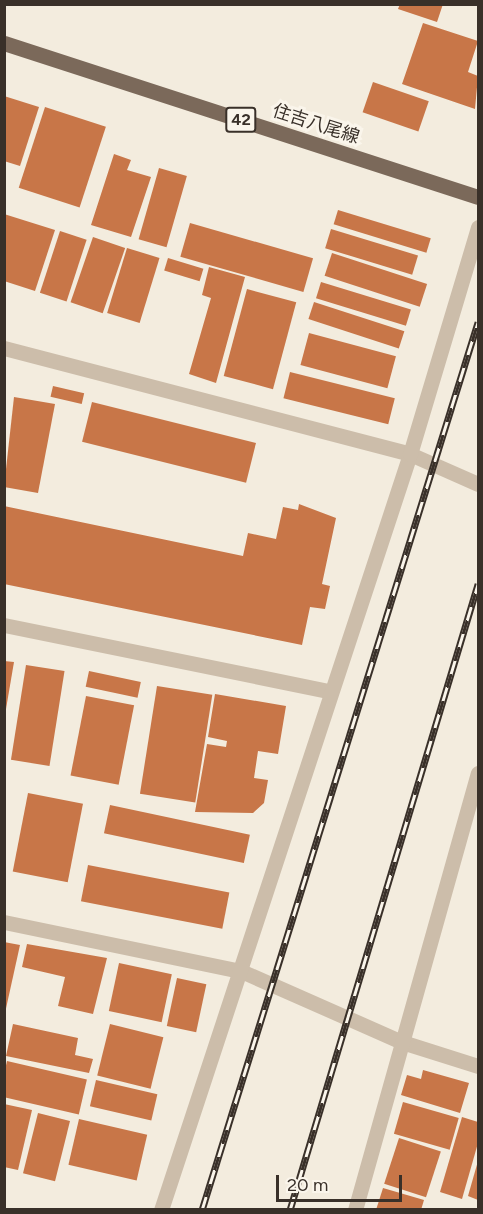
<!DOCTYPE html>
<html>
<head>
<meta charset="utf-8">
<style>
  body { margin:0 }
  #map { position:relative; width:483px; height:1214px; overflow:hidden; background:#f3ecde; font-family:Figtree,"Noto Sans JP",sans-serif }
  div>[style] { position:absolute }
  .building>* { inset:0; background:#c87648; transform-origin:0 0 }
  .minor>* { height:15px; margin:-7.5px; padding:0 7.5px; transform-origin:7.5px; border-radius:7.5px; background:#ccbdaa }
  .primary>* { height:15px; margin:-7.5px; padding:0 7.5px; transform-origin:7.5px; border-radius:7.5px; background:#7b695a }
  .rail>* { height:7px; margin-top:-3.5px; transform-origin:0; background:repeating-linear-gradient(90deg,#faf5eb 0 14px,#393029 0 28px); box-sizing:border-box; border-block:2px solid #393029 }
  span { translate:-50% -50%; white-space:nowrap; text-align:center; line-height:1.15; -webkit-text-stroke:6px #faf5eb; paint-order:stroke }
  .shield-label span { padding:2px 4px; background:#faf5eb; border:2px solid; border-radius:4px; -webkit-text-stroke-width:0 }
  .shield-label { font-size:16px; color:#393029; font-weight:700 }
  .street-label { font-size:18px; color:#393029 }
  .frame { position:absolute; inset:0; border:6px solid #393029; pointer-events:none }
  .scale { position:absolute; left:276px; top:1175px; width:126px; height:27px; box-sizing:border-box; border:3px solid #393029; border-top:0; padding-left:8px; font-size:18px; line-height:21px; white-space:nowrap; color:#393029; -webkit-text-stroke:4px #faf5eb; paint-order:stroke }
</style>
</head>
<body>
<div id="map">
  <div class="building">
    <div style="clip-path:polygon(400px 4px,443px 4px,437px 22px,398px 9px)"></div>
    <div style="clip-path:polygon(423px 23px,478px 41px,468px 72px,478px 76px,475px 109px,402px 84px)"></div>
    <div style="left:373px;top:82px;width:59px;height:32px;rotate:19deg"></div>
    <div style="clip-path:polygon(4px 96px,39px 107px,20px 166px,4px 161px)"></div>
    <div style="left:45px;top:107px;width:64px;height:85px;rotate:18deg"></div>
    <div style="clip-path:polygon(114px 154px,131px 160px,127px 170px,151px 177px,131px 237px,91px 225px)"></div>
    <div style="left:159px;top:168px;width:29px;height:74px;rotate:16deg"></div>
    <div style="left:338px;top:210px;width:97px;height:15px;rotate:17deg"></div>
    <div style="clip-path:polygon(4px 214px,55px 230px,35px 291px,4px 281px)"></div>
    <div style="left:190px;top:223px;width:128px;height:35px;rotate:16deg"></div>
    <div style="left:331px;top:229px;width:91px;height:20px;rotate:17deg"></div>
    <div style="left:60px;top:231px;width:28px;height:65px;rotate:18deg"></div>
    <div style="left:93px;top:237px;width:34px;height:69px;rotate:19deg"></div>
    <div style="left:127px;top:248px;width:34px;height:68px;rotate:17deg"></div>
    <div style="left:332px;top:253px;width:100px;height:24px;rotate:18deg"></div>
    <div style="left:168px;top:258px;width:37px;height:13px;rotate:17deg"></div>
    <div style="clip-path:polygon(209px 267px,245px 277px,216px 383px,189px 374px,211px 298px,202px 295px)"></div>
    <div style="left:321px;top:282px;width:94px;height:17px;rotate:17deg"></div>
    <div style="left:247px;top:289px;width:51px;height:90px;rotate:15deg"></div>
    <div style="left:314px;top:302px;width:95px;height:18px;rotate:18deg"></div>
    <div style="left:309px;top:333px;width:90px;height:33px;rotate:15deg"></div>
    <div style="left:290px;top:372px;width:108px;height:27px;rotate:14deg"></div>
    <div style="left:53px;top:386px;width:32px;height:11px;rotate:13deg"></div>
    <div style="clip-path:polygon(14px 397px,55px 404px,38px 493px,4px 487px)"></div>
    <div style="left:92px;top:402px;width:169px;height:41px;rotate:14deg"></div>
    <div style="clip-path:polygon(299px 504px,336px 518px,322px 584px,330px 586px,325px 609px,310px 607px,302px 645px,4px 584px,4px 506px,243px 556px,248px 533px,276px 539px,283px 507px,298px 510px)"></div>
    <div style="clip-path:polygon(4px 661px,14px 662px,6px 709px,4px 709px)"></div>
    <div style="left:26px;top:665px;width:39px;height:96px;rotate:9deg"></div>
    <div style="left:89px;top:671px;width:53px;height:16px;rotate:12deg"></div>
    <div style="left:157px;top:686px;width:56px;height:109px;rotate:9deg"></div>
    <div style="clip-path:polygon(215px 694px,286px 706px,278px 754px,258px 751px,254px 778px,268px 780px,264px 803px,253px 813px,195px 812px,207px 744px,226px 747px,227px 741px,208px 737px)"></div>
    <div style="left:86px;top:696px;width:49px;height:81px;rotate:11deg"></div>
    <div style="left:28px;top:793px;width:56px;height:80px;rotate:11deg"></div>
    <div style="left:110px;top:805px;width:143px;height:29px;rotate:12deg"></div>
    <div style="left:88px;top:865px;width:144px;height:37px;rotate:11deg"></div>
    <div style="clip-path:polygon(4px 942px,20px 945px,5px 1013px,4px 1013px)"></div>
    <div style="clip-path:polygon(27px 944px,107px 958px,93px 1014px,58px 1006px,65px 977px,22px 967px)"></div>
    <div style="left:119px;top:963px;width:54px;height:49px;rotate:12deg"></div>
    <div style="left:177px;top:978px;width:30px;height:49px;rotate:12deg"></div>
    <div style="clip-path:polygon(13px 1024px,78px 1038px,75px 1055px,93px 1059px,89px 1073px,6px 1056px)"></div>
    <div style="left:110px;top:1024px;width:55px;height:53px;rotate:14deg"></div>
    <div style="left:7px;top:1061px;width:82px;height:36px;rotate:13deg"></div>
    <div style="clip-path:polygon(423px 1070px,469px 1083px,460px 1113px,401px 1095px,407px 1075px,421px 1079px)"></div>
    <div style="left:96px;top:1080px;width:63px;height:27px;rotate:13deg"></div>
    <div style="left:403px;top:1102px;width:58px;height:33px;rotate:16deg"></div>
    <div style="clip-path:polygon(4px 1104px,32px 1110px,18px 1170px,4px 1167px)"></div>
    <div style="left:38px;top:1113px;width:33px;height:62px;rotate:14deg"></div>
    <div style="clip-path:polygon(462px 1117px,478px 1122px,478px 1143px,462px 1199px,440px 1192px)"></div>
    <div style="left:79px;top:1119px;width:70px;height:47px;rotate:13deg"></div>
    <div style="left:399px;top:1138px;width:44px;height:48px;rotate:18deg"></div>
    <div style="clip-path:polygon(478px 1161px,478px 1200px,468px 1196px)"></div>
    <div style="clip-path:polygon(383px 1188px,424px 1200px,421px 1210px,376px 1210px)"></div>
  </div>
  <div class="minor">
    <div style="left:4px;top:348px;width:420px;rotate:14.6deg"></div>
    <div style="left:410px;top:454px;width:74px;rotate:23.8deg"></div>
    <div style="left:4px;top:625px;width:330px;rotate:11.5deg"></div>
    <div style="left:4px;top:922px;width:242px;rotate:11.7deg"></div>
    <div style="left:241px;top:971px;width:176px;rotate:23.8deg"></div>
    <div style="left:402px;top:1042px;width:80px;rotate:17.5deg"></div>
    <div style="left:161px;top:1210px;width:796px;rotate:-71.77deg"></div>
    <div style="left:410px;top:454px;width:237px;rotate:-73.3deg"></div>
    <div style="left:355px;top:1210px;width:454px;rotate:-74.3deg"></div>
  </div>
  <div class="primary">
    <div style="left:4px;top:43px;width:498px;rotate:18deg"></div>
  </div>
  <div class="rail">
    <div style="left:202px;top:1210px;width:930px;rotate:-72.73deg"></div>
    <div style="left:290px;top:1210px;width:654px;rotate:-73.28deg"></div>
  </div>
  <div class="shield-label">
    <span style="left:241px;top:120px">42</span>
  </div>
  <div class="street-label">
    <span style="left:316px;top:124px;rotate:18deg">住吉八尾線</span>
  </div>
  <div class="frame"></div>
  <div class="scale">20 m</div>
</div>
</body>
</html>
